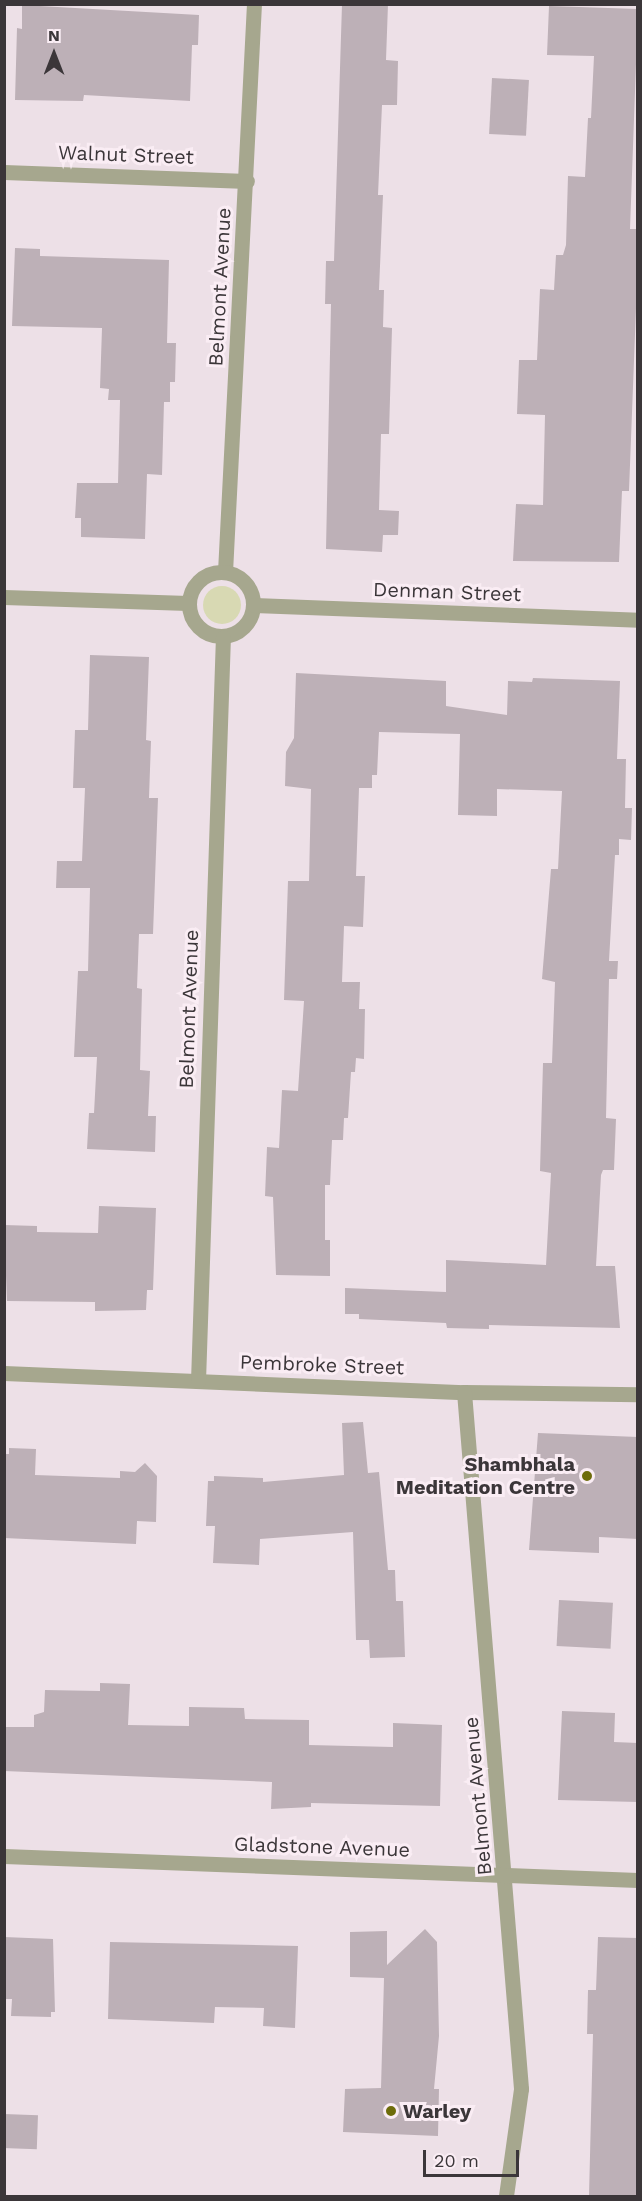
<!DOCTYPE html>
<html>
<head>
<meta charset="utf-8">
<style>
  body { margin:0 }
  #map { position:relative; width:642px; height:2201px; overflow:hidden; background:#ede0e7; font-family:"Work Sans",sans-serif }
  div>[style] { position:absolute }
  .green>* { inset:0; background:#d8d9b3 }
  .round { border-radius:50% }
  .building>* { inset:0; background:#bdb0b7; transform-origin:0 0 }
  .minor>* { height:15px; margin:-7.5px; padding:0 7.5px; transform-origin:7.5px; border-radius:7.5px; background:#a6a78e }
  .minor>.ring { margin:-7.5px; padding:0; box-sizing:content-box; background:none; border:15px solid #a6a78e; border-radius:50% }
  .dots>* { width:16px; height:16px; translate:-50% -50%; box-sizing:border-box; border:3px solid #faedf4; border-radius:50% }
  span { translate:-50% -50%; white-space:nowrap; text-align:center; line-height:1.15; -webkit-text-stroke:6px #faedf4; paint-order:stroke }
  .street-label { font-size:20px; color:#3b3639 }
  .poi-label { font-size:20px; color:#3b3639; font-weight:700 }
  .right { translate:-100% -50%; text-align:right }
  .left { translate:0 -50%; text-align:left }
  .frame { position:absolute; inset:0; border:6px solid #3b3639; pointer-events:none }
  .north { position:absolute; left:24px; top:24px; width:60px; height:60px; -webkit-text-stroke:4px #faedf4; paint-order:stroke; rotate:0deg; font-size:16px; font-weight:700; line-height:24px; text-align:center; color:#3b3639 }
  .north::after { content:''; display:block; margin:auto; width:21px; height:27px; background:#3b3639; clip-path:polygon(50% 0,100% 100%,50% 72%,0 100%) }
  .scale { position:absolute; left:423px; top:2150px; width:96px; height:27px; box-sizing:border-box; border:3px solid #3b3639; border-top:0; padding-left:8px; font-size:18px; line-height:21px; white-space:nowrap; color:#3b3639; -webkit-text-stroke:4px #faedf4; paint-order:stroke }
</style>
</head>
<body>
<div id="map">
  <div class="green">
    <div class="round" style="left:203px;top:586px;width:38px;height:38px"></div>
  </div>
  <div class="building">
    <div style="clip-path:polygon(342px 4px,388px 4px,386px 60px,398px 61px,397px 105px,382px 105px,378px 195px,383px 195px,379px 290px,384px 290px,383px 327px,392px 328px,389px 434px,381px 434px,379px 510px,399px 511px,398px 535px,383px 535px,382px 552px,326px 549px,331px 304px,325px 304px,326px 261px,334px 261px)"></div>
    <div style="clip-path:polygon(22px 5px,199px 15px,198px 45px,192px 45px,190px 101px,84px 95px,83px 101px,15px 100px,17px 28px,22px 29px)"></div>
    <div style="clip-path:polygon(549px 6px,638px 9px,630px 229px,638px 229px,638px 256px,629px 491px,622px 491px,619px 562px,513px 561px,516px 504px,543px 505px,545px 415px,517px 414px,519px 360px,537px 360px,540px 289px,554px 290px,556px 255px,563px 255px,566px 245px,568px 176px,585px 177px,588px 118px,591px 118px,594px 56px,547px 55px)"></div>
    <div style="left:492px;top:78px;width:37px;height:56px;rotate:3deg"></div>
    <div style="clip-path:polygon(15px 248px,40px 249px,40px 256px,169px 260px,167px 343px,176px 343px,175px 382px,170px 382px,170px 402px,164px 402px,162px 475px,147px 474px,145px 539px,81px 537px,81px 518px,75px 518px,77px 483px,118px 483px,120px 400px,108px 400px,109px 389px,100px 388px,102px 328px,12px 326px)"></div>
    <div style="clip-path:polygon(90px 655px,149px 657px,146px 740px,151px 741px,149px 798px,158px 798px,153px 934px,139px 934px,137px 988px,142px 989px,140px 1070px,150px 1071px,148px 1116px,156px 1116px,155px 1152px,87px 1149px,89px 1113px,94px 1113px,97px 1057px,74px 1057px,78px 971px,88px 971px,90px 888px,56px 888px,57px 861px,82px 861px,85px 788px,73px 788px,75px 730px,88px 730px)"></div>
    <div style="clip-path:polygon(296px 673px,446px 681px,446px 706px,507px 715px,508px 681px,532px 682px,533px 678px,620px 681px,617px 759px,626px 759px,625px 808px,632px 808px,631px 840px,619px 839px,619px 855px,615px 855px,609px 961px,618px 961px,617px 979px,609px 979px,606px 1118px,616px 1119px,614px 1170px,603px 1170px,601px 1175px,596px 1266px,615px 1266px,620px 1328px,489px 1325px,489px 1329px,447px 1328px,446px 1323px,359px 1319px,359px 1314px,345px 1314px,345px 1288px,446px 1292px,446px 1260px,546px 1265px,551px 1173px,540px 1171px,543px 1063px,552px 1063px,555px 982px,542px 979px,551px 869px,558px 869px,562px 791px,497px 789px,497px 816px,458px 815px,460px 734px,379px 732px,377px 775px,372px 775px,372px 788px,359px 788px,356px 876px,365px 876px,363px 927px,344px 926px,342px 982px,360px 982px,359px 1009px,365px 1009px,364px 1059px,356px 1058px,355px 1072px,351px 1072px,348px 1118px,344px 1118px,343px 1140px,332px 1140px,330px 1185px,325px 1185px,325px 1240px,330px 1240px,330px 1276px,276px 1275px,273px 1197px,265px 1196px,267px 1147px,279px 1148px,282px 1090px,298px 1091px,304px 1001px,284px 1000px,288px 881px,309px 881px,311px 789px,285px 786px,286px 752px,294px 738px)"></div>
    <div style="clip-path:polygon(99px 1206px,156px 1208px,153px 1290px,147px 1290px,146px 1310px,95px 1311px,95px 1302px,7px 1301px,4px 1225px,37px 1226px,37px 1232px,98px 1233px)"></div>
    <div style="clip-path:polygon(363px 1422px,368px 1473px,379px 1472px,388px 1570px,395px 1570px,396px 1601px,403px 1601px,405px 1657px,370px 1658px,369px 1640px,356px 1640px,353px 1532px,260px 1539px,259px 1565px,213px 1563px,215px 1526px,206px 1526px,208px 1481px,214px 1481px,214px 1476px,263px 1478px,263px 1482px,344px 1475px,342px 1423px)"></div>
    <div style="clip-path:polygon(538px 1433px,638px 1437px,638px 1539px,599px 1537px,599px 1553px,529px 1550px)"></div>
    <div style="clip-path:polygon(9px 1448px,36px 1449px,35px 1475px,120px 1478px,120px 1471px,135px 1472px,145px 1463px,157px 1476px,156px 1522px,137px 1521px,136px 1544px,4px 1538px,4px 1454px,9px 1454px)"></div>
    <div style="left:559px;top:1600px;width:54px;height:46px;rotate:3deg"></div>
    <div style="clip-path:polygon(100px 1683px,130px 1684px,128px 1725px,189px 1726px,189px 1707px,244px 1708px,245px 1719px,309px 1720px,309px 1745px,393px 1747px,393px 1723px,442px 1725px,440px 1806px,311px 1803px,311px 1807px,271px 1809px,272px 1782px,4px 1771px,4px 1727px,34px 1727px,34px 1715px,44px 1712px,45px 1690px,100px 1691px)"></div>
    <div style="clip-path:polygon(562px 1711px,615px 1713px,614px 1742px,638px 1743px,638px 1802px,558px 1800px)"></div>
    <div style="clip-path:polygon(425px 1929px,437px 1942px,439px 2036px,434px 2089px,439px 2089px,438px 2136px,343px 2132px,345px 2089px,381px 2088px,384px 1978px,350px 1977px,350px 1932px,387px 1931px,387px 1965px)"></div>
    <div style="clip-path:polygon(4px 1937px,53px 1939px,55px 2012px,51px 2012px,51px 2017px,11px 2016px,12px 1999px,4px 1999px)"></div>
    <div style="clip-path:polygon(598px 1937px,638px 1938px,638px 2196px,589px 2196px,593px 2034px,587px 2034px,588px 1990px,596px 1990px)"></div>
    <div style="clip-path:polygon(110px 1942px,298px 1946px,295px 2028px,263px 2026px,264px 2008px,215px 2007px,214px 2023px,108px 2019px)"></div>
    <div style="left:4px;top:2114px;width:34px;height:34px;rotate:2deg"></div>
  </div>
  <div class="minor">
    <div style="left:4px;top:172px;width:243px;rotate:2.1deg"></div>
    <div style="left:225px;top:572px;width:569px;rotate:-87.08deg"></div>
    <div class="ring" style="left:189px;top:572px;width:49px;height:49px"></div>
    <div style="left:4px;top:597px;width:184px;rotate:1.9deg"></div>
    <div style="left:254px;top:605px;width:384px;rotate:2.2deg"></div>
    <div style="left:4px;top:1373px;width:460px;rotate:2.4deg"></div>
    <div style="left:464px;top:1392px;width:174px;rotate:0.7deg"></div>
    <div style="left:198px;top:1381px;width:744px;rotate:-88.08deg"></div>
    <div style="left:464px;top:1392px;width:699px;rotate:85.32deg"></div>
    <div style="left:521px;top:2089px;width:108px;rotate:98deg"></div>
    <div style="left:4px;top:1856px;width:634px;rotate:2.17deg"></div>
  </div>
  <div class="dots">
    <div style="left:587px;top:1476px;background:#6d6c0a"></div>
    <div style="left:391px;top:2111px;background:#6d6c0a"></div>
  </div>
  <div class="street-label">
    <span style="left:126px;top:155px;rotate:2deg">Walnut Street</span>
    <span style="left:220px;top:287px;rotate:-87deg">Belmont Avenue</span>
    <span style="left:447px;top:592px;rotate:2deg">Denman Street</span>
    <span style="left:189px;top:1009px;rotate:-88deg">Belmont Avenue</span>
    <span style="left:322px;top:1365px;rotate:2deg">Pembroke Street</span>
    <span style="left:478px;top:1796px;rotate:-95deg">Belmont Avenue</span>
    <span style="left:322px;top:1847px;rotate:2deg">Gladstone Avenue</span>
  </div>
  <div class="poi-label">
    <span class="right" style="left:575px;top:1476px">Shambhala<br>Meditation Centre</span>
    <span class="left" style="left:403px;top:2111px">Warley</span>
  </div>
  <div class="frame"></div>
  <div class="north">N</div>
  <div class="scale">20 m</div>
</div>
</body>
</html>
